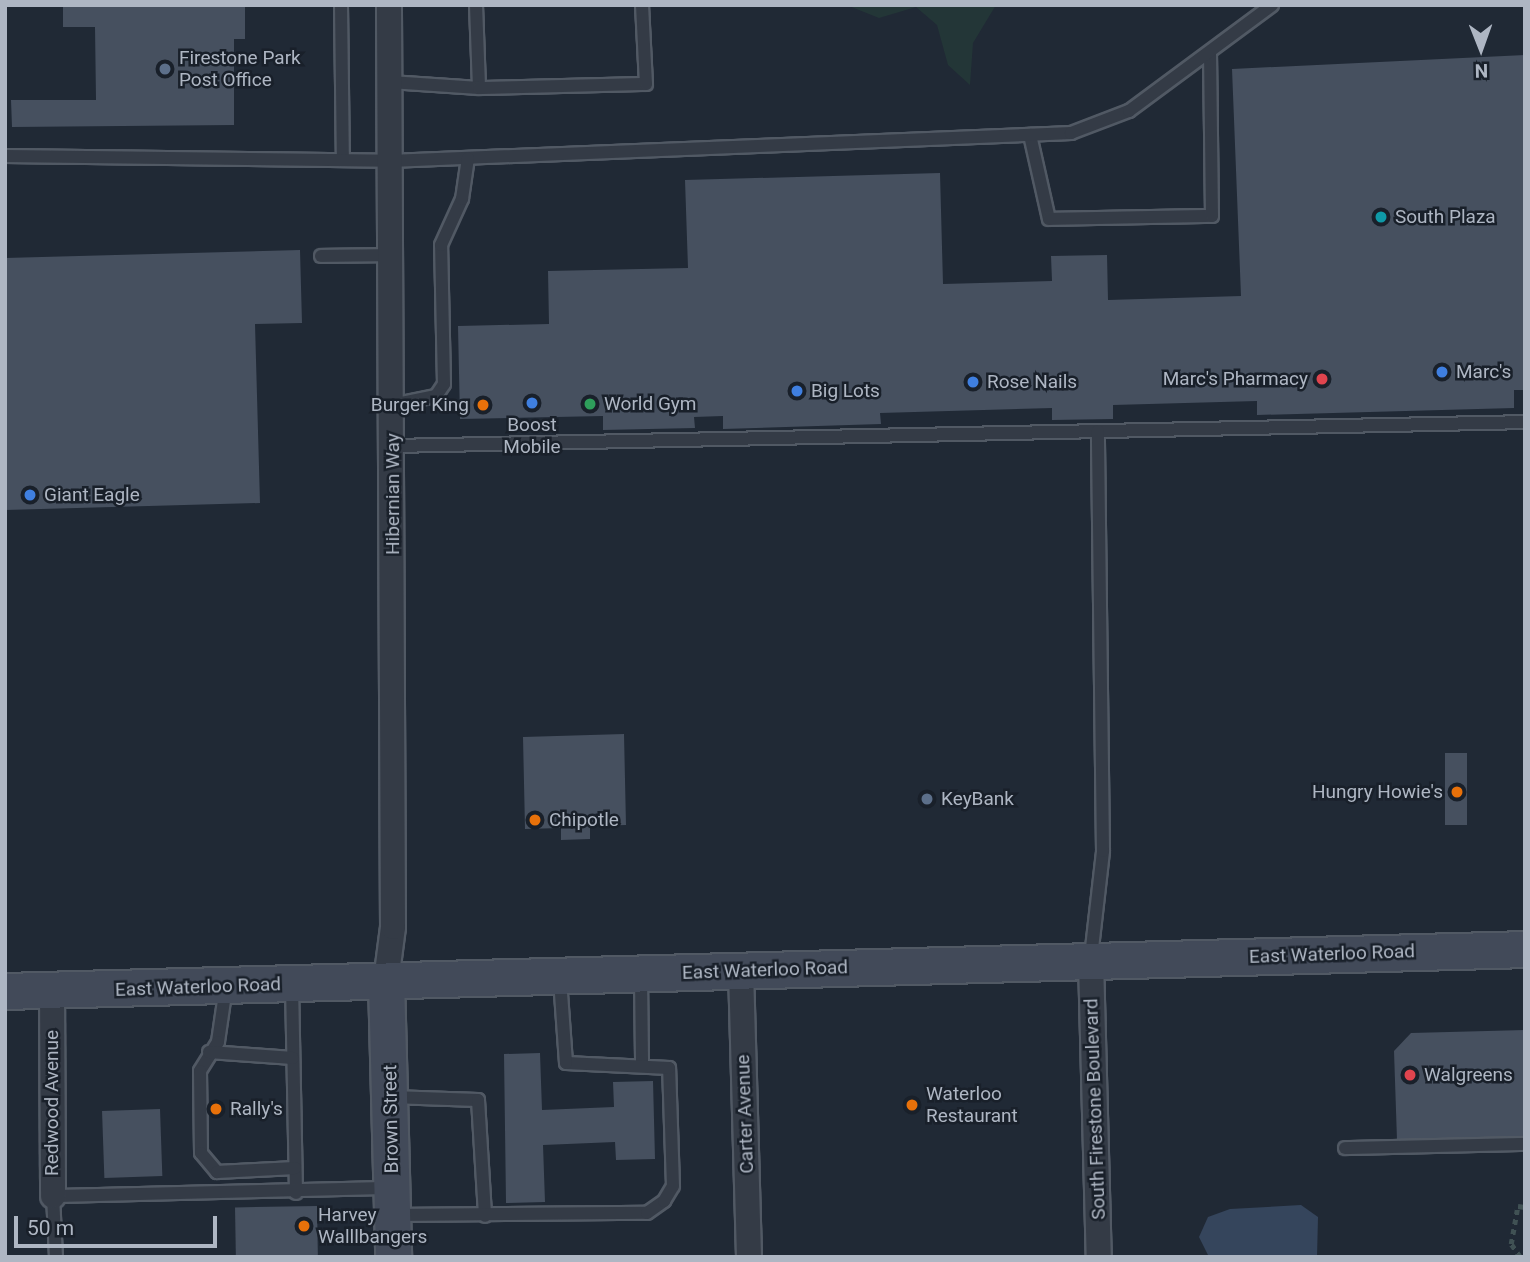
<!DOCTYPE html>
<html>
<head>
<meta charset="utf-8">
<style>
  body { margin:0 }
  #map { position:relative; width:1530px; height:1262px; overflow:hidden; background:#202935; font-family:Roboto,sans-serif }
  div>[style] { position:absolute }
  .green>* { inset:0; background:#233637 }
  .water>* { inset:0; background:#35455c }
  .building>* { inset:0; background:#46505f; transform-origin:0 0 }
  .path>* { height:4.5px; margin-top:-2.25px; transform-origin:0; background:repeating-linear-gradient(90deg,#405154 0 5px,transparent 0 10px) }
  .roads { filter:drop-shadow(2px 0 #515964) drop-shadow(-2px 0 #515964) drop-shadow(0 2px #515964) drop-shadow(0 -2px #515964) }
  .lane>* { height:12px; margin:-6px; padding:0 6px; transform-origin:6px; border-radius:6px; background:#343b46 }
  .street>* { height:24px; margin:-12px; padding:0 12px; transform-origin:12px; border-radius:12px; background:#343b46 }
  .secondary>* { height:35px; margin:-17.5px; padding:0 17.5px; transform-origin:17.5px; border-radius:17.5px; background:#424a59 }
  .dots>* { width:19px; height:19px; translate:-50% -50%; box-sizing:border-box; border:4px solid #19202a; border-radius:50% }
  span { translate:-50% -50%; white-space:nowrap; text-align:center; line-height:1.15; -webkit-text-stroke:5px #19202a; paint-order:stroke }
  .poi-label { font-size:19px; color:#aeb6c3 }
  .left { translate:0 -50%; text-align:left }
  .right { translate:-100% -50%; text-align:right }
  .street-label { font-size:19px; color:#aeb6c3 }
  .frame { position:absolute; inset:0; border:7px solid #aeb6c3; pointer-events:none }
  .north { position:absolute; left:1446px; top:14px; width:70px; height:70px; -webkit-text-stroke:5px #19202a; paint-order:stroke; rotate:179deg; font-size:19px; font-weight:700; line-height:28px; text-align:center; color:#aeb6c3 }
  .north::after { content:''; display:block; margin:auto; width:24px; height:32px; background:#aeb6c3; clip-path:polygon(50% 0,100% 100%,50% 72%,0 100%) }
  .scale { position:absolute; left:14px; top:1216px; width:203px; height:32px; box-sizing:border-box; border:4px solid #aeb6c3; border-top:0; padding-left:9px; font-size:21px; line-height:24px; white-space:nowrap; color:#aeb6c3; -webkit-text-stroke:5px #19202a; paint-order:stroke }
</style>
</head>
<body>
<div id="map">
  <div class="green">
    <div style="clip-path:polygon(996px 5px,973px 43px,970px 85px,948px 65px,937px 25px,916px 7px,879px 18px,849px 6px)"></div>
  </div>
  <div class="water">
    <div style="clip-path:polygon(1301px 1205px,1318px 1217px,1317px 1257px,1209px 1257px,1199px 1237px,1208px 1217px,1230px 1209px)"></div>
  </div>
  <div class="building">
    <div style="clip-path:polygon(63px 5px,245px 5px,245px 39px,234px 39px,234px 125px,12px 127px,11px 100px,96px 100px,95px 27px,63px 27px)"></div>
    <div style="clip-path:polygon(1525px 55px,1525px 390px,1514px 390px,1514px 408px,1257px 415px,1257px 401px,1113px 405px,1113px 419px,1052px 420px,1052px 408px,880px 413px,881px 424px,723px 429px,723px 416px,694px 417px,695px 428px,603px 430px,603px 416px,460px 419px,458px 326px,549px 324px,548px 271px,688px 268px,685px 180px,940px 173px,943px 284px,1052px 281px,1051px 256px,1107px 255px,1108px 300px,1241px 296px,1232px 69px)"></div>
    <div style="clip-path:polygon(300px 250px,302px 323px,255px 324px,260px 503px,5px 510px,5px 258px)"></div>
    <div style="clip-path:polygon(624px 734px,626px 825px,590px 826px,590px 839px,561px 840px,561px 828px,525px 829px,523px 737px)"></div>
    <div style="left:1445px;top:753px;width:22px;height:72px"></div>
    <div style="clip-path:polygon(1525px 1030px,1525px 1136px,1397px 1140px,1394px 1051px,1411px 1033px)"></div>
    <div style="clip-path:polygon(540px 1053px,542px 1110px,614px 1107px,613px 1082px,653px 1081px,655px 1159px,616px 1160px,615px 1142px,543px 1145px,545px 1202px,506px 1203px,504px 1054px)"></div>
    <div style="left:160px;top:1109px;width:67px;height:58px;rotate:88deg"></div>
    <div style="left:317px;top:1206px;width:51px;height:82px;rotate:89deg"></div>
  </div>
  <div class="path">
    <div style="left:1520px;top:1257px;width:16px;rotate:-125deg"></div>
    <div style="left:1511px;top:1244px;width:39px;rotate:-80deg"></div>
    <div style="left:1518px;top:1206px;width:7px;rotate:8deg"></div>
  </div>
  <div class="roads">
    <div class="lane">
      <div style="left:341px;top:5px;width:155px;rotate:89.3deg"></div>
      <div style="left:476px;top:5px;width:83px;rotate:87.9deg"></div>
      <div style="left:390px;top:82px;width:89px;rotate:3.9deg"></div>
      <div style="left:479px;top:88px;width:167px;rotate:-1.4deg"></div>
      <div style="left:646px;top:84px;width:79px;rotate:-92.9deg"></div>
      <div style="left:1030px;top:135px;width:86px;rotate:77.3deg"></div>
      <div style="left:1049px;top:219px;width:163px;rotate:-1.1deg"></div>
      <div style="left:1212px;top:216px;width:162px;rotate:-90.7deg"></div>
      <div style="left:5px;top:156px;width:385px;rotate:0.7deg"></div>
      <div style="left:390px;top:161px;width:682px;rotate:-2.35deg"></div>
      <div style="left:1071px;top:133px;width:62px;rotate:-20.8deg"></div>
      <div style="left:1129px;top:111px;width:178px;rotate:-36.5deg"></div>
      <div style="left:321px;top:256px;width:70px;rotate:-0.8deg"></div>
      <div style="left:392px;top:405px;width:45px;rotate:-11.6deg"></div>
      <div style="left:436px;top:396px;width:14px;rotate:-56deg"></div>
      <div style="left:444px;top:384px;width:139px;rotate:-91.2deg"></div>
      <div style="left:441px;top:245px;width:51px;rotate:-65.5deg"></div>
      <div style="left:462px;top:199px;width:41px;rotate:-81.7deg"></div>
      <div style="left:393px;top:446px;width:1132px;rotate:-1.21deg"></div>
      <div style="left:1091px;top:957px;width:107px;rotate:-83.5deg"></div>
      <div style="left:1103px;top:851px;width:420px;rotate:-90.7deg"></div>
      <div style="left:641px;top:977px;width:87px;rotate:89.3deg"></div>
      <div style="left:292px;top:984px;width:209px;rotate:88.9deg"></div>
      <div style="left:226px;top:987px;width:56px;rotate:98.3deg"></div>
      <div style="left:218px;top:1042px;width:34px;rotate:122deg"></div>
      <div style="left:200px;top:1071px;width:82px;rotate:89.3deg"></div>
      <div style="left:201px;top:1153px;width:25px;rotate:50deg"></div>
      <div style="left:217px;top:1172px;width:78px;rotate:-2.9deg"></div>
      <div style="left:209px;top:1052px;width:84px;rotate:4.1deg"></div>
      <div style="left:391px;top:1097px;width:87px;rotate:2deg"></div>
      <div style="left:478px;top:1100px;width:116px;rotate:86.5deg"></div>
      <div style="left:1345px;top:1148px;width:180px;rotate:-1.3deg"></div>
      <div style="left:393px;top:1215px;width:254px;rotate:-0.5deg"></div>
      <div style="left:647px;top:1213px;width:21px;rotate:-35deg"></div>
      <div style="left:664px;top:1201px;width:17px;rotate:-59deg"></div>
      <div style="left:673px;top:1186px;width:118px;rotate:-91.9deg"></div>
      <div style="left:669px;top:1068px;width:103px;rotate:-177.2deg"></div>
      <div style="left:566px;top:1063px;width:84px;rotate:-94.1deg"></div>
      <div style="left:56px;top:1257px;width:61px;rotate:-92.8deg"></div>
      <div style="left:53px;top:1196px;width:335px;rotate:-1.4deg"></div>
    </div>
    <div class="street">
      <div style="left:1091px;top:961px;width:296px;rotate:88.5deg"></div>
      <div style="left:741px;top:970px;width:287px;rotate:88.4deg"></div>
      <div style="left:386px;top:981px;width:54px;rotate:-82.6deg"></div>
      <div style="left:393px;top:927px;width:922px;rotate:-90.25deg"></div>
      <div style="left:52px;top:991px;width:205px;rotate:89.7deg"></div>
    </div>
    <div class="secondary">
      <div style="left:386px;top:981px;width:276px;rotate:88.5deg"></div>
      <div style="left:5px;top:991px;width:1521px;rotate:-1.58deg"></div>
    </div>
  </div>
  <div class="dots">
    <div style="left:165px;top:69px;background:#5c6f8a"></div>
    <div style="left:1381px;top:217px;background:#0f9aa8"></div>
    <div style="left:1442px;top:372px;background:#3f7fe0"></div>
    <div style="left:1322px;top:379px;background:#e0444e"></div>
    <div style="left:973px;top:382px;background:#3f7fe0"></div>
    <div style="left:797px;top:391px;background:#3f7fe0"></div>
    <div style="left:532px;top:403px;background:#3f7fe0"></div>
    <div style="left:590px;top:404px;background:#2e9e5b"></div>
    <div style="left:483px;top:405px;background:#e8710a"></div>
    <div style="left:30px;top:495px;background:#3f7fe0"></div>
    <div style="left:1457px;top:792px;background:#e8710a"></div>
    <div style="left:927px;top:799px;background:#5c6f8a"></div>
    <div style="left:535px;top:820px;background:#e8710a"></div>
    <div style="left:1410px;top:1075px;background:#e0444e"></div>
    <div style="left:912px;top:1105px;background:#e8710a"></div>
    <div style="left:216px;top:1109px;background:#e8710a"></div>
    <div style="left:304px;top:1226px;background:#e8710a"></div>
  </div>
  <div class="poi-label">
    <span class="left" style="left:179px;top:69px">Firestone Park<br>Post Office</span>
    <span class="left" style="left:1395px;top:217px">South Plaza</span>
    <span class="left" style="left:1456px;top:372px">Marc's</span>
    <span class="right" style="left:1308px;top:379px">Marc's Pharmacy</span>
    <span class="left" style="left:987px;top:382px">Rose Nails</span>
    <span class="left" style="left:811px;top:391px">Big Lots</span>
    <span class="left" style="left:604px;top:404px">World Gym</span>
    <span class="right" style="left:469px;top:405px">Burger King</span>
    <span style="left:532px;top:436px">Boost<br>Mobile</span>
    <span class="left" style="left:44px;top:495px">Giant Eagle</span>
    <span class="right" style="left:1443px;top:792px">Hungry Howie's</span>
    <span class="left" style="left:941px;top:799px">KeyBank</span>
    <span class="left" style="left:549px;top:820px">Chipotle</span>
    <span class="left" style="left:1424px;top:1075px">Walgreens</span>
    <span class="left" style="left:926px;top:1105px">Waterloo<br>Restaurant</span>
    <span class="left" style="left:230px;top:1109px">Rally's</span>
    <span class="left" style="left:318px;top:1226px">Harvey<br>Walllbangers</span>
  </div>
  <div class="street-label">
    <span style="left:393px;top:494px;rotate:-90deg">Hibernian Way</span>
    <span style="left:1332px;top:954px;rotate:-2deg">East Waterloo Road</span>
    <span style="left:765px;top:970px;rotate:-2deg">East Waterloo Road</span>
    <span style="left:198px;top:987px;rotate:-2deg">East Waterloo Road</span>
    <span style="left:52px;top:1103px;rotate:-90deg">Redwood Avenue</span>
    <span style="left:1095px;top:1109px;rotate:-92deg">South Firestone Boulevard</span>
    <span style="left:745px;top:1114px;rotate:-92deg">Carter Avenue</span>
    <span style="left:391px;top:1119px;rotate:-91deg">Brown Street</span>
  </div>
  <div class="frame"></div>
  <div class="north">N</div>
  <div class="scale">50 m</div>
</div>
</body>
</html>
